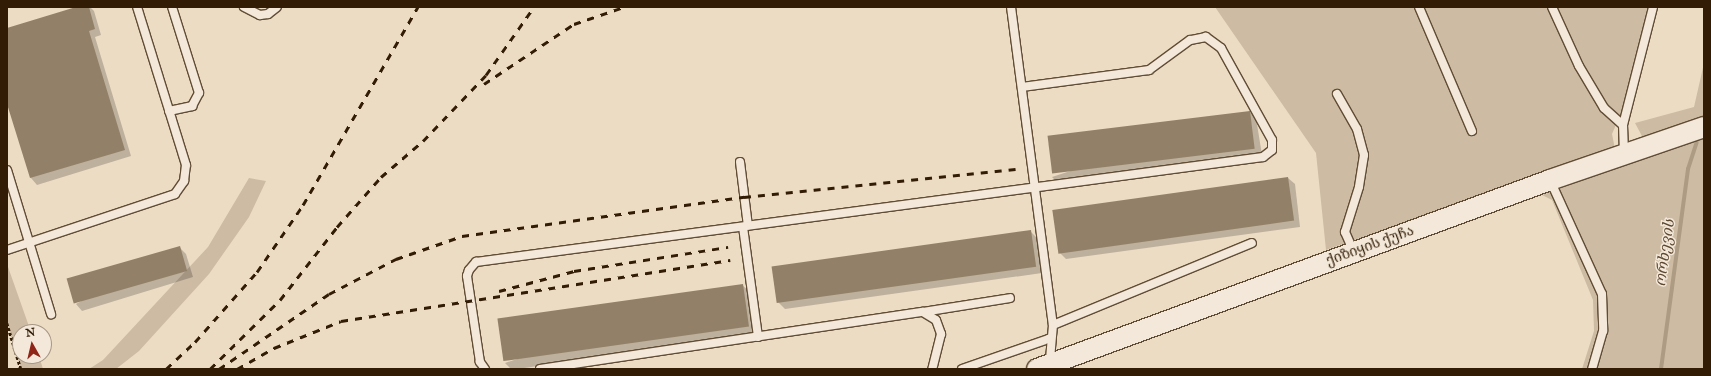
<!DOCTYPE html>
<html>
<head>
<meta charset="utf-8">
<style>
  body { margin:0 }
  #map { position:relative; width:1711px; height:376px; overflow:hidden; background:#eddcc4; font-family:"IM FELL English","Noto Serif Georgian",serif }
  div>[style] { position:absolute }
  .green>* { inset:0; background:#cdbba4 }
  .shadow>* { inset:0; background:#0003 }
  .stream>* { height:4px; margin:-2px; padding:0 2px; transform-origin:2px; border-radius:2px; background:#ad9b83 }
  .building>* { inset:0; background:#938068; transform-origin:0 0 }
  .path>* { height:2.5px; margin-top:-1.25px; transform-origin:0; background:repeating-linear-gradient(90deg,#321c05 0 3px,transparent 0 5px) }
  .roads { filter:drop-shadow(1px 0 #614c35) drop-shadow(-1px 0 #614c35) drop-shadow(0 1px #614c35) drop-shadow(0 -1px #614c35) }
  .service>* { height:8px; margin:-4px; padding:0 4px; transform-origin:4px; border-radius:4px; background:#f3e8d9 }
  .tertiary>* { height:20px; margin:-10px; padding:0 10px; transform-origin:10px; border-radius:10px; background:#f3e8d9 }
  .rail>* { height:3px; margin-top:-1.5px; transform-origin:0; background:repeating-linear-gradient(90deg,#321c05 0 7px,transparent 0 14px) }
  span { translate:-50% -50%; white-space:nowrap; text-align:center; line-height:1.15; -webkit-text-stroke:3px #f3e8d9; paint-order:stroke }
  .street-label { font-size:14px; color:#321c05 }
  .water-label { font-size:15px; color:#5d4831; font-style:italic }
  .frame { position:absolute; inset:0; border:8px solid #321c05; pointer-events:none }
  .north { position:absolute; left:12px; top:324px; width:40px; height:40px; box-sizing:border-box; background:#f3e8d9; border:1px solid #a69684; border-radius:50%; rotate:352deg; font-size:11px; font-weight:700; line-height:16px; text-align:center; color:#321c05 }
  .north::after { content:''; display:block; margin:auto; width:14px; height:18px; background:#8f2418; clip-path:polygon(50% 0,100% 100%,50% 72%,0 100%) }
</style>
</head>
<body>
<div id="map">
  <div class="green">
    <div style="clip-path:polygon(1215px 7px,1648px 7px,1621px 113px,1612px 134px,1615px 149px,1326px 250px,1316px 153px)"></div>
    <div style="clip-path:polygon(1704px 63px,1704px 117px,1643px 138px,1635px 123px,1694px 107px)"></div>
    <div style="clip-path:polygon(1704px 136px,1704px 369px,1582px 369px,1594px 331px,1593px 300px,1552px 200px,1542px 195px)"></div>
    <div style="clip-path:polygon(249px 178px,266px 181px,249px 217px,209px 274px,139px 351px,116px 369px,89px 369px,103px 360px,208px 247px)"></div>
    <div style="clip-path:polygon(7px 264px,31px 332px,20px 332px,20px 356px,39px 356px,43px 369px,21px 369px,7px 323px)"></div>
  </div>
  <div class="shadow">
    <div style="clip-path:polygon(80px 7px,90px 7px,94px 11px,101px 35px,95px 37px,131px 156px,37px 185px,31px 178px,7px 100px,7px 29px)"></div>
    <div style="clip-path:polygon(1250px 112px,1256px 118px,1262px 155px,1059px 184px,1052px 177px)"></div>
    <div style="clip-path:polygon(1288px 178px,1295px 184px,1300px 227px,1066px 259px,1059px 252px)"></div>
    <div style="clip-path:polygon(1030px 231px,1037px 238px,1042px 273px,785px 309px,778px 302px)"></div>
    <div style="clip-path:polygon(179px 247px,186px 254px,193px 277px,82px 311px,76px 304px)"></div>
    <div style="clip-path:polygon(742px 285px,749px 291px,755px 333px,518px 369px,511px 369px,505px 363px)"></div>
  </div>
  <div class="stream">
    <div style="left:1661px;top:369px;width:202px;rotate:-82.3deg"></div>
    <div style="left:1688px;top:169px;width:28px;rotate:-72deg"></div>
  </div>
  <div class="building">
    <div style="clip-path:polygon(76px 7px,89px 7px,95px 29px,89px 31px,125px 150px,30px 178px,7px 104px,7px 28px)"></div>
    <div style="left:1250px;top:111px;width:38px;height:204px;rotate:83deg"></div>
    <div style="left:1288px;top:177px;width:44px;height:238px;rotate:82deg"></div>
    <div style="left:1031px;top:230px;width:37px;height:262px;rotate:82deg"></div>
    <div style="left:180px;top:246px;width:26px;height:118px;rotate:74deg"></div>
    <div style="left:743px;top:284px;width:43px;height:248px;rotate:82deg"></div>
  </div>
  <div class="path">
    <div style="left:7px;top:323px;width:48px;rotate:73.1deg"></div>
  </div>
  <div class="roads">
    <div class="service">
      <div style="left:244px;top:7px;width:18px;rotate:27deg"></div>
      <div style="left:260px;top:15px;width:8px;rotate:-7deg"></div>
      <div style="left:268px;top:14px;width:11px;rotate:-38deg"></div>
      <div style="left:1011px;top:7px;width:321px;rotate:82.5deg"></div>
      <div style="left:1053px;top:325px;width:38px;rotate:95deg"></div>
      <div style="left:1419px;top:7px;width:135px;rotate:66.9deg"></div>
      <div style="left:1552px;top:7px;width:65px;rotate:65.4deg"></div>
      <div style="left:1579px;top:66px;width:49px;rotate:59.2deg"></div>
      <div style="left:1604px;top:108px;width:25px;rotate:42deg"></div>
      <div style="left:1337px;top:94px;width:40px;rotate:60.3deg"></div>
      <div style="left:1357px;top:129px;width:27px;rotate:75deg"></div>
      <div style="left:1364px;top:155px;width:32px;rotate:99deg"></div>
      <div style="left:1359px;top:187px;width:47px;rotate:107.3deg"></div>
      <div style="left:1345px;top:232px;width:22px;rotate:66deg"></div>
      <div style="left:169px;top:111px;width:24px;rotate:-12deg"></div>
      <div style="left:192px;top:106px;width:15px;rotate:-62deg"></div>
      <div style="left:199px;top:93px;width:90px;rotate:-107.4deg"></div>
      <div style="left:1624px;top:153px;width:28px;rotate:-92deg"></div>
      <div style="left:1623px;top:125px;width:122px;rotate:-75.7deg"></div>
      <div style="left:740px;top:162px;width:64px;rotate:82.9deg"></div>
      <div style="left:7px;top:170px;width:151px;rotate:73deg"></div>
      <div style="left:1550px;top:180px;width:125px;rotate:65.5deg"></div>
      <div style="left:1602px;top:294px;width:37px;rotate:88deg"></div>
      <div style="left:1603px;top:331px;width:40px;rotate:106deg"></div>
      <div style="left:743px;top:227px;width:111px;rotate:82.2deg"></div>
      <div style="left:7px;top:250px;width:177px;rotate:-18.4deg"></div>
      <div style="left:175px;top:194px;width:16px;rotate:-55deg"></div>
      <div style="left:184px;top:181px;width:16px;rotate:-83deg"></div>
      <div style="left:186px;top:165px;width:165px;rotate:-107.2deg"></div>
      <div style="left:923px;top:312px;width:88px;rotate:-9.1deg"></div>
      <div style="left:1053px;top:325px;width:215px;rotate:-22.4deg"></div>
      <div style="left:485px;top:369px;width:9px;rotate:-126deg"></div>
      <div style="left:480px;top:362px;width:87px;rotate:-98.6deg"></div>
      <div style="left:467px;top:276px;width:6px;rotate:-72deg"></div>
      <div style="left:469px;top:270px;width:11px;rotate:-49deg"></div>
      <div style="left:476px;top:262px;width:794px;rotate:-7.6deg"></div>
      <div style="left:1263px;top:157px;width:11px;rotate:-38deg"></div>
      <div style="left:1272px;top:150px;width:10px;rotate:-90deg"></div>
      <div style="left:1272px;top:140px;width:105px;rotate:-119deg"></div>
      <div style="left:1221px;top:48px;width:19px;rotate:-144deg"></div>
      <div style="left:1206px;top:37px;width:16px;rotate:169deg"></div>
      <div style="left:1190px;top:40px;width:51px;rotate:143.8deg"></div>
      <div style="left:1149px;top:70px;width:128px;rotate:172.4deg"></div>
      <div style="left:540px;top:369px;width:387px;rotate:-8.5deg"></div>
      <div style="left:923px;top:312px;width:15px;rotate:32deg"></div>
      <div style="left:936px;top:320px;width:15px;rotate:70deg"></div>
      <div style="left:941px;top:334px;width:36px;rotate:104deg"></div>
      <div style="left:962px;top:369px;width:94px;rotate:-19.2deg"></div>
    </div>
    <div class="tertiary">
      <div style="left:1037px;top:369px;width:547px;rotate:-20.22deg"></div>
      <div style="left:1550px;top:180px;width:163px;rotate:-19deg"></div>
    </div>
  </div>
  <div class="rail">
    <div style="left:484px;top:84px;width:108px;rotate:-33.7deg"></div>
    <div style="left:574px;top:24px;width:53px;rotate:-18.8deg"></div>
    <div style="left:499px;top:291px;width:78px;rotate:-14.9deg"></div>
    <div style="left:574px;top:271px;width:156px;rotate:-8.9deg"></div>
    <div style="left:166px;top:369px;width:40px;rotate:-43deg"></div>
    <div style="left:195px;top:342px;width:94px;rotate:-48.5deg"></div>
    <div style="left:257px;top:272px;width:81px;rotate:-55.5deg"></div>
    <div style="left:303px;top:205px;width:229px;rotate:-59.9deg"></div>
    <div style="left:210px;top:369px;width:98px;rotate:-44.6deg"></div>
    <div style="left:280px;top:300px;width:93px;rotate:-52deg"></div>
    <div style="left:337px;top:227px;width:67px;rotate:-48.7deg"></div>
    <div style="left:381px;top:177px;width:55px;rotate:-40.6deg"></div>
    <div style="left:423px;top:141px;width:91px;rotate:-46.3deg"></div>
    <div style="left:486px;top:75px;width:83px;rotate:-54.8deg"></div>
    <div style="left:219px;top:369px;width:133px;rotate:-34.3deg"></div>
    <div style="left:329px;top:294px;width:76px;rotate:-27.6deg"></div>
    <div style="left:396px;top:259px;width:70px;rotate:-19.2deg"></div>
    <div style="left:462px;top:236px;width:285px;rotate:-7.9deg"></div>
    <div style="left:744px;top:197px;width:273px;rotate:-5.9deg"></div>
    <div style="left:237px;top:369px;width:43px;rotate:-29.6deg"></div>
    <div style="left:274px;top:348px;width:72px;rotate:-21.9deg"></div>
    <div style="left:341px;top:321px;width:394px;rotate:-8.9deg"></div>
  </div>
  <div class="street-label">
    <span style="left:1370px;top:246px;rotate:-20deg">ქიზიყის ქუჩა</span>
  </div>
  <div class="water-label">
    <span style="left:1665px;top:253px;rotate:-82deg">ორხევის</span>
  </div>
  <div class="frame"></div>
  <div class="north">N</div>
</div>
</body>
</html>
